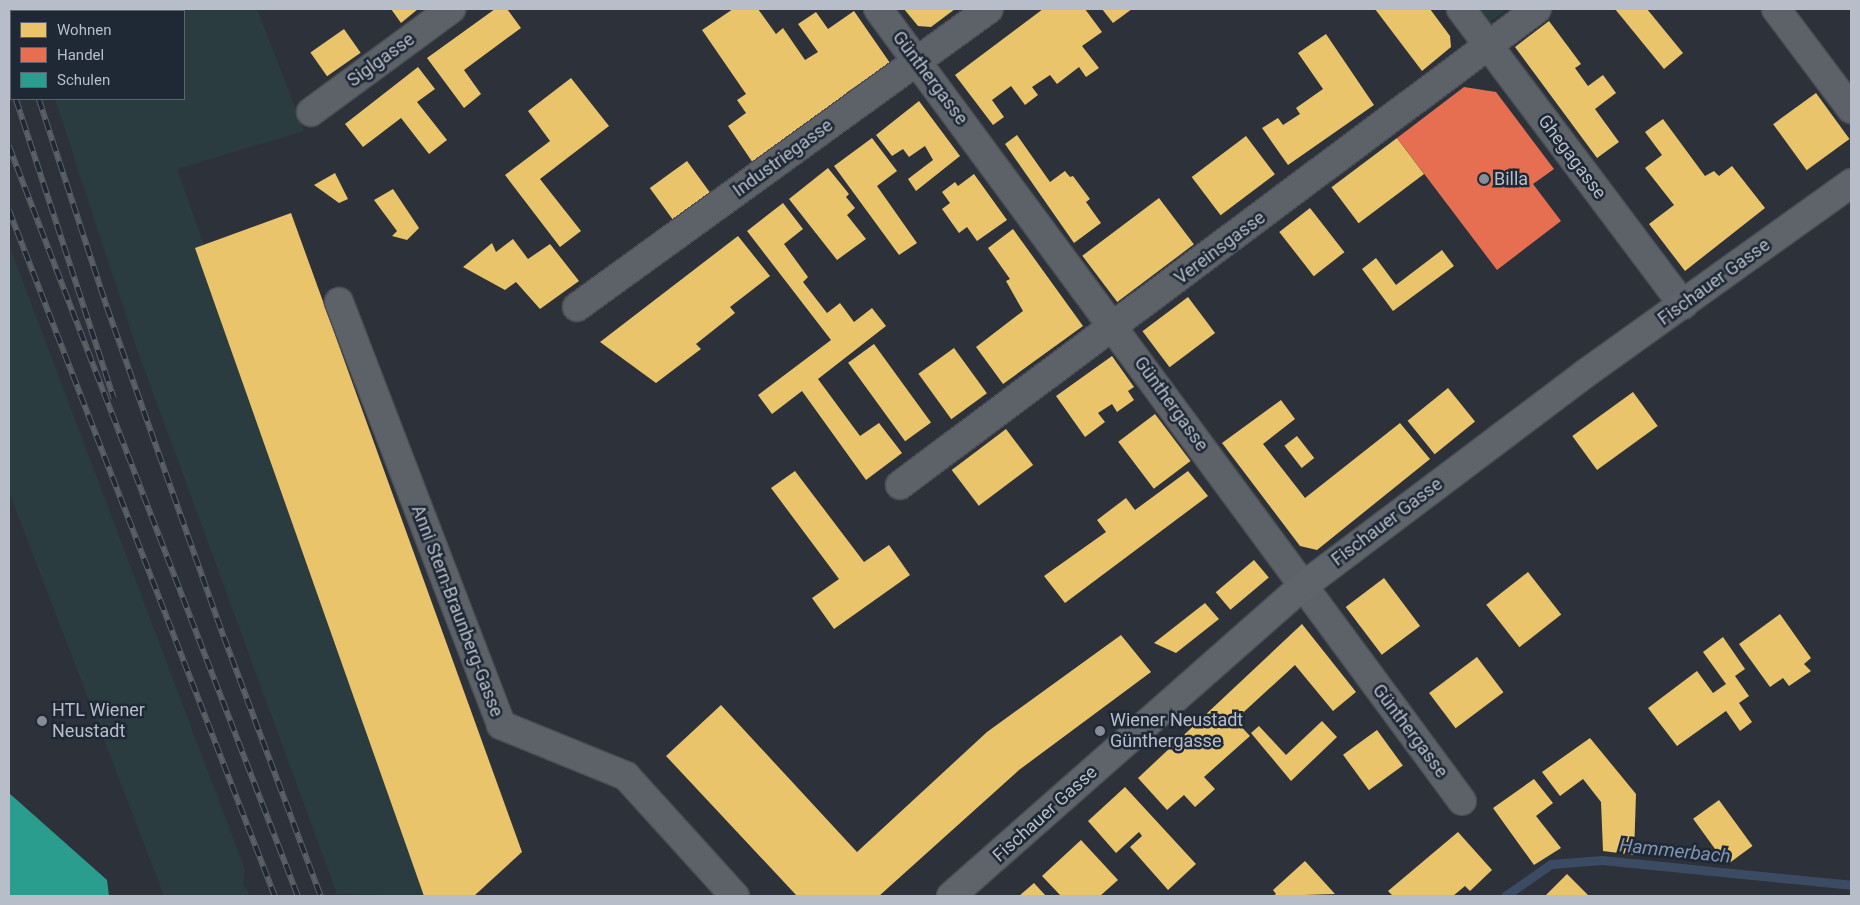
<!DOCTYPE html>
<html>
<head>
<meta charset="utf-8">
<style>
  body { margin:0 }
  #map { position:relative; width:1860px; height:905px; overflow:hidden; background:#2d323a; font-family:Roboto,sans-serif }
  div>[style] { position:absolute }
  .green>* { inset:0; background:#2a3c40 }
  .homes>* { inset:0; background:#e9c46a; transform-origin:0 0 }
  .shops>* { inset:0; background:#e76f51 }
  .schools>* { inset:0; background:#2a9d8f }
  .stream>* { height:9px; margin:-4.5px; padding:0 4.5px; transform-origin:4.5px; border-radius:4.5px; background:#3c4b64 }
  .roads { filter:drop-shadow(1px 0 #4a4e54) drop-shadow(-1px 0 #4a4e54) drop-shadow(0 1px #4a4e54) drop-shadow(0 -1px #4a4e54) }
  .minor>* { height:28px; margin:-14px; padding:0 14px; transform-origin:14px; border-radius:14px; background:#5d6168 }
  .major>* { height:28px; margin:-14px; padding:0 14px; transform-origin:14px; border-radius:14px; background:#5f636a }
  .rail>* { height:5.5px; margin-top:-2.75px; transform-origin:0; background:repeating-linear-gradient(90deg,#1f2835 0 11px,#5b5f66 0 22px); box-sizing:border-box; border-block:1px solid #5b5f66 }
  .dots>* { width:14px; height:14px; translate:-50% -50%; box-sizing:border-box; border:2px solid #1f2835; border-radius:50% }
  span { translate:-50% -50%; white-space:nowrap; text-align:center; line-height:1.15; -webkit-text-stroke:5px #1f2835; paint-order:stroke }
  .street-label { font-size:18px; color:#b7beca }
  .poi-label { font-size:18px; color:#b7beca }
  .left { translate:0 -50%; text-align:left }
  .water-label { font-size:19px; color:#8094b1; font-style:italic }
  .frame { position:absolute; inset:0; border:10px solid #b7beca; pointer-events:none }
  .legend { position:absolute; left:10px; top:10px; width:175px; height:90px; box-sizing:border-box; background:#1f2835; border:1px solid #5c6471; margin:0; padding:6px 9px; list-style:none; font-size:15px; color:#b7beca }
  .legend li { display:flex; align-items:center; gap:10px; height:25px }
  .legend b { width:25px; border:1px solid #5c6471 }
</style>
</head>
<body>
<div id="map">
  <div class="green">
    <div style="clip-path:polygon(25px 9px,257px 9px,304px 131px,177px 169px,435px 896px,337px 894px,137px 349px,55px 99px,184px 99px,184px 11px)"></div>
    <div style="clip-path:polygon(1480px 9px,1507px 9px,1490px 22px)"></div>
    <div style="clip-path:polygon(9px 245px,245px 870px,243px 884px,250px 896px,164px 896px,9px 492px)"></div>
  </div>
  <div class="homes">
    <div style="clip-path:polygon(391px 9px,418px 9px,401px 23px)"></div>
    <div style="clip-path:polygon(495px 9px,507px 9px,521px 28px,464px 70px,481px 94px,464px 108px,427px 58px)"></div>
    <div style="clip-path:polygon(733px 9px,758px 9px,776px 34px,783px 28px,805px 60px,818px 52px,798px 24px,816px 12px,828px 29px,854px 11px,890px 63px,846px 93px,850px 99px,755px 166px,728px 126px,746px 113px,737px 100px,746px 94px,702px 30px)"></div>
    <div style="clip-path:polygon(904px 9px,955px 9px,931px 27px,918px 26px)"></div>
    <div style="clip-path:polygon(1043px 9px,1085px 9px,1102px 32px,1082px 46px,1099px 68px,1086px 77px,1079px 67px,1057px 84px,1050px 75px,1032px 87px,1038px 95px,1025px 105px,1011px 86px,992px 100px,1004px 117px,993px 125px,955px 75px)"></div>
    <div style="clip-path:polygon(1102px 9px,1132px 9px,1113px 23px)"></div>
    <div style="clip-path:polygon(1375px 9px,1430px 9px,1450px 36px,1451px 47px,1422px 71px)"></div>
    <div style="clip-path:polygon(1615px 9px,1647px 9px,1683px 53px,1664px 69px)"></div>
    <div style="clip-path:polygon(1549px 21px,1581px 64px,1575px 68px,1588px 86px,1603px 75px,1616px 93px,1595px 109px,1619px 142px,1597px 158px,1515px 47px)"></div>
    <div style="left:344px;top:29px;width:29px;height:41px;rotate:55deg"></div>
    <div style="clip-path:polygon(1326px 34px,1374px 105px,1288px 165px,1262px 128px,1278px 118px,1283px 125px,1300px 114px,1296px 108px,1323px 89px,1298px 53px)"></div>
    <div style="clip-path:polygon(418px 67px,435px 89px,417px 102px,447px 140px,429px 154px,401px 118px,363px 147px,345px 124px)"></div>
    <div style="clip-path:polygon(571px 78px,609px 126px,540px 179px,581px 231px,560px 247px,505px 175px,550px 141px,528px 111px)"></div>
    <div style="left:1816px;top:93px;width:57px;height:53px;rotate:54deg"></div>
    <div style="clip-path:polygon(919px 101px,960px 156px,916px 191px,908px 179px,933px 160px,925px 146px,909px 157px,903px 149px,892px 156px,876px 135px)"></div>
    <div style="clip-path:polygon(1663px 119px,1705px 176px,1714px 171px,1719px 176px,1732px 166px,1765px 208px,1685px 271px,1649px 224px,1674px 205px,1645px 168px,1662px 155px,1645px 132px)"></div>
    <div style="clip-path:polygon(1017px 135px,1050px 182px,1065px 171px,1070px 177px,1073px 176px,1090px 199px,1086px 202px,1101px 223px,1074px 243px,1005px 144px)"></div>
    <div style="left:1246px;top:136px;width:48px;height:68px;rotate:53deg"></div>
    <div style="clip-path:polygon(872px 138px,897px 171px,877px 186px,917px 243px,899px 255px,834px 166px)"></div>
    <div style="left:1397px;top:138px;width:45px;height:82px;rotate:53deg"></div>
    <div style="left:687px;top:161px;width:39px;height:46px;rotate:54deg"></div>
    <div style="clip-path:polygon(828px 168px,849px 194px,846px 197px,855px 208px,847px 215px,866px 239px,837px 260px,789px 199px)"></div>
    <div style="clip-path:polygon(335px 173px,348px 199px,339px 203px,314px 185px)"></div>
    <div style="clip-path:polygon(974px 174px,1007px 220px,977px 241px,967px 227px,959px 233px,942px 209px,950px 203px,942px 192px,955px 182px,958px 186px)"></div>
    <div style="clip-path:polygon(393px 189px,419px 228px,407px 240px,392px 236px,397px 231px,374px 200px)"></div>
    <div style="left:1159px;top:198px;width:58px;height:96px;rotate:53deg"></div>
    <div style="clip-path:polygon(783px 203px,803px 229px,784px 244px,808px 277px,803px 282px,827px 313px,840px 303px,854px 322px,872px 308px,886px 326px,818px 379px,860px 436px,879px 423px,902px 453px,866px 480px,802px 391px,772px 414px,758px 395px,831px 340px,747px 231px)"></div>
    <div style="left:1310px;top:208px;width:56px;height:39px;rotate:52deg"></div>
    <div style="clip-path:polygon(291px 213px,522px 852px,474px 896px,424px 896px,195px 248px)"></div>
    <div style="clip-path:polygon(1013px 229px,1083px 326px,1003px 384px,976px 347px,1023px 311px,1006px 281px,1010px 279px,988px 248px)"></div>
    <div style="clip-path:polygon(738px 236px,770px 276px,730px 307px,735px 313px,696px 344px,701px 349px,656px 383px,600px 342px)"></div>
    <div style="clip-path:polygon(513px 239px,528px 259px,550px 244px,579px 281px,540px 309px,516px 282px,505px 290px,463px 267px,492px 243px,496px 252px)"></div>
    <div style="clip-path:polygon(1442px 250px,1454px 266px,1393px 311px,1362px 269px,1376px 258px,1396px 285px)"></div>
    <div style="left:1188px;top:297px;width:45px;height:57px;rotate:53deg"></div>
    <div style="left:874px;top:344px;width:97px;height:32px;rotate:54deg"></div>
    <div style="left:954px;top:348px;width:56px;height:44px;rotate:54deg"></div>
    <div style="clip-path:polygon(1112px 356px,1134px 387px,1128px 391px,1134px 400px,1117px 412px,1112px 404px,1098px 413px,1105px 422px,1085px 437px,1056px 396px)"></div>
    <div style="left:1448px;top:388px;width:43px;height:52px;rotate:51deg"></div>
    <div style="left:1633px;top:392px;width:42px;height:75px;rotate:54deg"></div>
    <div style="clip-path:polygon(1281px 400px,1295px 419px,1263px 444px,1305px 498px,1400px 423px,1430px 459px,1317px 550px,1300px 546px,1222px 443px)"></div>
    <div style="left:1155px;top:414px;width:59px;height:46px;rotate:53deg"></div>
    <div style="left:1006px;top:429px;width:45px;height:68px;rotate:53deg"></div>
    <div style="left:1297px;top:436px;width:28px;height:16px;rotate:52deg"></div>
    <div style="clip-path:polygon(795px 471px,864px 562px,889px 545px,910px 575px,834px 629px,812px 598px,839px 579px,771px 488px)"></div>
    <div style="clip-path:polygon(1188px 471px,1208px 496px,1065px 603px,1044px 576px,1106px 532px,1097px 520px,1126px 498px,1135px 510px)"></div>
    <div style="left:1254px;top:560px;width:23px;height:50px;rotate:50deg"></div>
    <div style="left:1528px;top:572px;width:54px;height:53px;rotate:52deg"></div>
    <div style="left:1384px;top:578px;width:60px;height:48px;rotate:53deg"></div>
    <div style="clip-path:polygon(1205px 603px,1219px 619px,1176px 653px,1154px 643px)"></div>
    <div style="clip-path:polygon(1780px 614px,1811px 658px,1804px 664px,1811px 671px,1789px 686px,1783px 678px,1770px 687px,1739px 644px)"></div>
    <div style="clip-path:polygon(1302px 624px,1356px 692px,1333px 711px,1295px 665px,1235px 720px,1250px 736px,1204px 777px,1215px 789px,1195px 807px,1184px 795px,1167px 810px,1138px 778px)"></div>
    <div style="clip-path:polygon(1121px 635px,1151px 672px,1019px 770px,879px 896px,797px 896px,666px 756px,721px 705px,857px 852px,987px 732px)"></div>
    <div style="clip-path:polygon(1723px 637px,1745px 669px,1735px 676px,1749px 696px,1739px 703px,1752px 722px,1740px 731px,1726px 711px,1677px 746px,1648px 708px,1697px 671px,1713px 693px,1726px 684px,1703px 652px)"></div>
    <div style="left:1477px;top:657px;width:44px;height:60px;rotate:53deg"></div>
    <div style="clip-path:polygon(1322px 721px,1337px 737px,1291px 781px,1251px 733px,1259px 726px,1286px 755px)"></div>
    <div style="left:1377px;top:730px;width:44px;height:42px;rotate:54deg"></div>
    <div style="clip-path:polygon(1590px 738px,1636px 794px,1634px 855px,1603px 851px,1601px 802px,1583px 779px,1560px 796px,1542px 772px)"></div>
    <div style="clip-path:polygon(1534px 779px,1553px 803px,1536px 816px,1561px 848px,1534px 865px,1493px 808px)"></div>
    <div style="clip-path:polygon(1125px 787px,1196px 864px,1168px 890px,1130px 847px,1142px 836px,1139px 832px,1116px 853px,1088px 821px)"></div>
    <div style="left:1719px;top:800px;width:57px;height:32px;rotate:54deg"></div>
    <div style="clip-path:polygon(1458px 832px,1492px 870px,1470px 891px,1465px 886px,1453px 896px,1393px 896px,1388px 891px)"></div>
    <div style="clip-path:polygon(1081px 840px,1118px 880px,1100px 896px,1061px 896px,1042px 876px)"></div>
    <div style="clip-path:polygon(1305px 861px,1335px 894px,1273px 896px,1276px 894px,1273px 890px)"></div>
    <div style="clip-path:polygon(1567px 874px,1589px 896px,1545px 896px)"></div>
    <div style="clip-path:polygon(1034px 883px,1046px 896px,1019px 896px)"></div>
  </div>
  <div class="shops">
    <div style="clip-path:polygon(1464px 87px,1496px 92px,1554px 169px,1533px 184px,1561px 221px,1497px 270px,1397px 138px)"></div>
  </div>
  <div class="schools">
    <div style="clip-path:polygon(9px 793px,107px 880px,109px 896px,9px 896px)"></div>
  </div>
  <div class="stream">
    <div style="left:1505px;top:896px;width:56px;rotate:-34.8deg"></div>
    <div style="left:1551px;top:864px;width:51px;rotate:-4.5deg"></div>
    <div style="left:1602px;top:860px;width:250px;rotate:5.7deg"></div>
  </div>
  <div class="roads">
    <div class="minor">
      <div style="left:878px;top:9px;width:984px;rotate:53.6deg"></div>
      <div style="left:1461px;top:9px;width:370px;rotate:53.1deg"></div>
      <div style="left:1776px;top:9px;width:125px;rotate:53.1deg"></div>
      <div style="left:311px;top:112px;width:174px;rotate:-36.3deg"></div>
      <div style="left:339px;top:302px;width:453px;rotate:69deg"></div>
      <div style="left:501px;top:725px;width:135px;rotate:22.2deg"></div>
      <div style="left:626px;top:776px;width:162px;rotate:47.8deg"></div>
      <div style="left:577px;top:307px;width:508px;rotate:-35.88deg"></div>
      <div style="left:900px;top:485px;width:795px;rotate:-36.77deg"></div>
    </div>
    <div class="major">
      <div style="left:951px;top:896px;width:468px;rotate:-41.4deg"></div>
      <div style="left:1302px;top:587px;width:356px;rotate:-37deg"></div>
      <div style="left:1586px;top:373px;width:326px;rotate:-35.6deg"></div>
    </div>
  </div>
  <div class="rail">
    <div style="left:9px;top:9px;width:6px;rotate:72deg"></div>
    <div style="left:9px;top:76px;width:8px;rotate:76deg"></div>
    <div style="left:16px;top:99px;width:315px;rotate:71.9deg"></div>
    <div style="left:39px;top:99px;width:219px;rotate:71.9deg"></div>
    <div style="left:107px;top:307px;width:350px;rotate:70.5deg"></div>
    <div style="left:224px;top:637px;width:277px;rotate:69.5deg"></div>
    <div style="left:9px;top:146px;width:804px;rotate:68.93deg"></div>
    <div style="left:9px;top:210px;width:736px;rotate:68.81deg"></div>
  </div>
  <div class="dots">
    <div style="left:1484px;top:179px;background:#878d98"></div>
    <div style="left:42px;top:721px;background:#878d98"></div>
    <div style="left:1100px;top:731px;background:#878d98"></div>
  </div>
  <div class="street-label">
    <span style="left:381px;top:60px;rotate:-36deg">Siglgasse</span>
    <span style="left:930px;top:78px;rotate:53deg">Günthergasse</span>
    <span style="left:1572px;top:157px;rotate:53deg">Ghegagasse</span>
    <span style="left:783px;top:158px;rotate:-36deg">Industriegasse</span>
    <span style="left:1220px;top:248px;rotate:-37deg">Vereinsgasse</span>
    <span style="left:1714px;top:282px;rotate:-36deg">Fischauer Gasse</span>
    <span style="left:1171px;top:404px;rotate:54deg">Günthergasse</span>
    <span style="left:1387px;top:522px;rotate:-37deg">Fischauer Gasse</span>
    <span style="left:457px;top:611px;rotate:69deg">Anni Stern-Braunberg-Gasse</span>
    <span style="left:1410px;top:731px;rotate:53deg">Günthergasse</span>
    <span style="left:1045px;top:814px;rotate:-42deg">Fischauer Gasse</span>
  </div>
  <div class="poi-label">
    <span class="left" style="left:1494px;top:179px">Billa</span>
    <span class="left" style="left:52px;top:721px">HTL Wiener<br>Neustadt</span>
    <span class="left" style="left:1110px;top:731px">Wiener Neustadt<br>Günthergasse</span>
  </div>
  <div class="water-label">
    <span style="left:1675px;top:851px;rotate:6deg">Hammerbach</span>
  </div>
  <div class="frame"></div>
  <ul class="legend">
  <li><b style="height:14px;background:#e9c46a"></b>Wohnen</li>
  <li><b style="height:14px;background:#e76f51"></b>Handel</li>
  <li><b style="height:14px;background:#2a9d8f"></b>Schulen</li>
  </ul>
</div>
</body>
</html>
